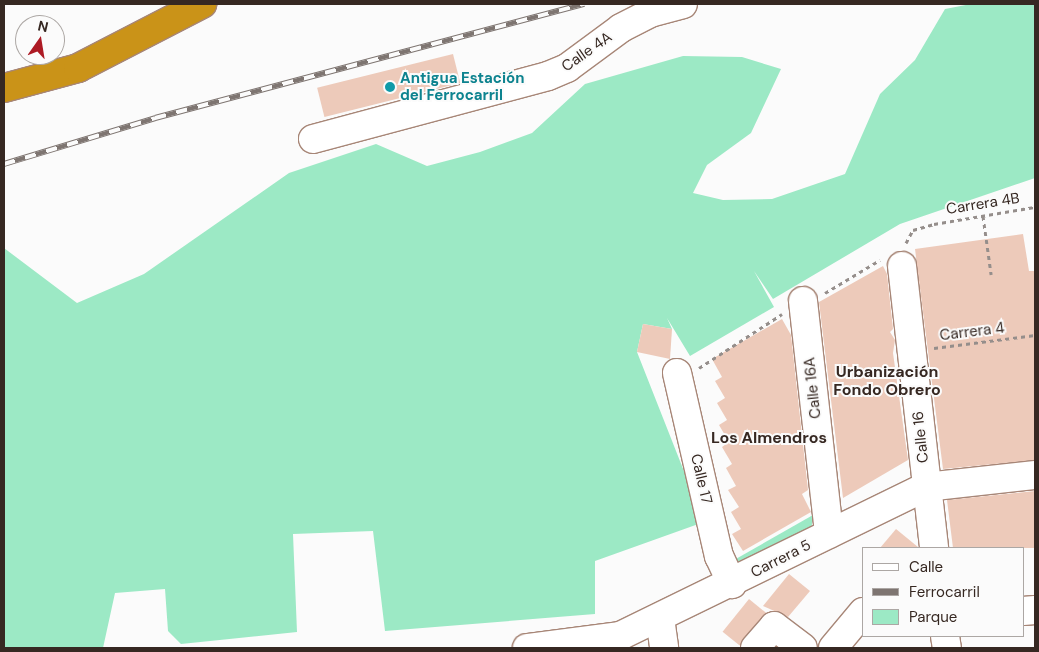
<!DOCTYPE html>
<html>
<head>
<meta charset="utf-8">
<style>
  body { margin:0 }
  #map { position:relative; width:1039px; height:652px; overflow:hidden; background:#fbfbfb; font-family:"DM Sans",sans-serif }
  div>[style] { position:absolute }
  .green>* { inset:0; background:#9ce9c5 }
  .building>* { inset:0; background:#edcaba; transform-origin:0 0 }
  .path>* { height:3px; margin-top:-1.5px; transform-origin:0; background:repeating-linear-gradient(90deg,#958e8b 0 4px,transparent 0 8px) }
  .roads { filter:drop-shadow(1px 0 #a78677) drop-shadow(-1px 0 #a78677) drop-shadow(0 1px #a78677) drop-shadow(0 -1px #a78677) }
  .minor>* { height:28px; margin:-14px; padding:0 14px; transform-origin:14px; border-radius:14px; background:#fff }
  .highway>* { height:28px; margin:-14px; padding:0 14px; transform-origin:14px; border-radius:14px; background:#ca9318 }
  .rail>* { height:5.5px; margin-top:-2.75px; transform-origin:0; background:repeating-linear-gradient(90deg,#fbfbfb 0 11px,#7e7571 0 22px); box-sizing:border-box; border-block:1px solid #7e7571 }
  .dots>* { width:14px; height:14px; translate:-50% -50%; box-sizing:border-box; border:2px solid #fbfbfb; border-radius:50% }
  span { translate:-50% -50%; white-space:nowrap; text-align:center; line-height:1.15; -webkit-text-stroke:4px #fbfbfb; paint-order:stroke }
  .street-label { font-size:15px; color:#362822 }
  .culture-label { font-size:15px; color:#0d838f; font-weight:700 }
  .left { translate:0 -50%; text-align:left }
  .neighbourhood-label { font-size:16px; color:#362822; font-weight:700 }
  .frame { position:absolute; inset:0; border:5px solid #362822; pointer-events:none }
  .legend { position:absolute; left:862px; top:547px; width:162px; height:90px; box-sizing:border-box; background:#fbfbfb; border:1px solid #aca7a4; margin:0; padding:6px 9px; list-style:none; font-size:15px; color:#362822 }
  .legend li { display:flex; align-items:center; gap:10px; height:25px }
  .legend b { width:25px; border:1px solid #aca7a4 }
  .north { position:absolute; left:15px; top:15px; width:50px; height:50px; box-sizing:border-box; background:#fbfbfb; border:1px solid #aca7a4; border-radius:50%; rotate:13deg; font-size:14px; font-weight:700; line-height:20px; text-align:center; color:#362822 }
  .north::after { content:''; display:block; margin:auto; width:18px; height:22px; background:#ad1a24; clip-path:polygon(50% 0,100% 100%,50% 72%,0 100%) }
</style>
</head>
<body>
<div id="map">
  <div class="green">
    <div style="clip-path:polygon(971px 4px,1035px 4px,1035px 178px,900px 224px,773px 299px,754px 271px,774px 307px,690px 356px,667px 318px,672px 329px,643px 324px,637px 352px,704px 522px,595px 561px,595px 614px,385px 631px,373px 531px,293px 534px,297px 632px,181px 644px,168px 631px,165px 589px,115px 593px,103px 648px,4px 648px,4px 248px,77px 303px,144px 274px,289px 173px,376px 144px,427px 166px,480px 152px,532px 133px,585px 84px,683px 56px,742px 57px,781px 69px,751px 133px,707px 165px,693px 193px,723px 200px,772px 199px,845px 174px,880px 94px,915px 60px,945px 9px)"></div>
    <div style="clip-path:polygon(813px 515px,811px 532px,738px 570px,734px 560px)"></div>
  </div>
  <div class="building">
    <div style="left:453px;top:54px;width:30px;height:140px;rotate:76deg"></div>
    <div style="clip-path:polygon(1023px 234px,1029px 271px,1035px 271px,1035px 460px,943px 469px,915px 249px)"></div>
    <div style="clip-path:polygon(883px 266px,887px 274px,893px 329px,890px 332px,895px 340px,893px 353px,908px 460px,843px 498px,819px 302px)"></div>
    <div style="clip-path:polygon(782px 319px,791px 335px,808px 490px,802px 494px,811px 512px,743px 551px,732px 534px,741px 529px,731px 512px,739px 507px,728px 490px,736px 486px,726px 468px,732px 464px,722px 447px,729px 442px,719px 425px,727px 420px,717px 403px,725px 398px,715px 381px,722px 377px,712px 359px)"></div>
    <div style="clip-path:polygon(643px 324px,672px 329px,670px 359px,637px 352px)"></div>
    <div style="clip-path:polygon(1035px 491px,1035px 548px,953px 548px,947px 500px)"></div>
    <div style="clip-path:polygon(896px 529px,918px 547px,918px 548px,880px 548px)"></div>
    <div style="clip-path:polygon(789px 574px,810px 591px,788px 617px,763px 606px)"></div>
    <div style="left:749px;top:599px;width:22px;height:42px;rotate:39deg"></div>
  </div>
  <div class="path">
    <div style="left:983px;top:216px;width:59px;rotate:82.1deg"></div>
    <div style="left:906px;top:243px;width:15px;rotate:-62deg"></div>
    <div style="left:913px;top:230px;width:22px;rotate:-16deg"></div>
    <div style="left:934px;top:224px;width:102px;rotate:-9.6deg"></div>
    <div style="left:825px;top:293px;width:64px;rotate:-31deg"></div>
    <div style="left:934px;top:348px;width:102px;rotate:-7.3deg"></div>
    <div style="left:699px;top:368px;width:99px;rotate:-33deg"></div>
  </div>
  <div class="roads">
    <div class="minor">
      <div style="left:313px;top:139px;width:243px;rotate:-15deg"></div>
      <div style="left:548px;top:76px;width:21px;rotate:-23deg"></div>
      <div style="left:567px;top:68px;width:67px;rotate:-36.5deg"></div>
      <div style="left:621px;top:28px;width:33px;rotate:-27deg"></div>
      <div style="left:650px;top:13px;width:34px;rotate:-15deg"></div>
      <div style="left:902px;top:266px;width:284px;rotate:83.5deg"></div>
      <div style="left:803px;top:301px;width:234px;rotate:83.6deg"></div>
      <div style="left:677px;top:373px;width:188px;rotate:77.1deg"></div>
      <div style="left:719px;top:556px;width:31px;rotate:65deg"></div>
      <div style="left:1023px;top:611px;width:12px;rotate:-5deg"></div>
      <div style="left:660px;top:618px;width:30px;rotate:82deg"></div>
      <div style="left:945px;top:636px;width:12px;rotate:81deg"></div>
      <div style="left:527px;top:648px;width:94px;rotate:-7.4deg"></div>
      <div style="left:620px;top:636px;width:340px;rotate:-26deg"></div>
      <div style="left:926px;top:487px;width:110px;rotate:-6.3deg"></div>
      <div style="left:755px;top:648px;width:29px;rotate:-49deg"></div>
      <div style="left:774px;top:626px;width:36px;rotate:37deg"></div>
      <div style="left:833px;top:648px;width:47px;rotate:-50.2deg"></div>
    </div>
    <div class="highway">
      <div style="left:4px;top:88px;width:77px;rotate:-15.1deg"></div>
      <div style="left:78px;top:68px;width:140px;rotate:-27.3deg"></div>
    </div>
  </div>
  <div class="rail">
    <div style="left:4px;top:164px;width:158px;rotate:-16.9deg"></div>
    <div style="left:155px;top:118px;width:444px;rotate:-14.9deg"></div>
  </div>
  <div class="dots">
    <div style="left:390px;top:87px;background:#0f9aa8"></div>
  </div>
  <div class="street-label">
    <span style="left:587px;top:52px;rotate:-35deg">Calle 4A</span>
    <span style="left:983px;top:204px;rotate:-9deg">Carrera 4B</span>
    <span style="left:972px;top:332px;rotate:-7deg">Carrera 4</span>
    <span style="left:813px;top:388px;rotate:-96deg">Calle 16A</span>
    <span style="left:921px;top:437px;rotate:-96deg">Calle 16</span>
    <span style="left:701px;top:479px;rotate:77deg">Calle 17</span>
    <span style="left:781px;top:559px;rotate:-27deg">Carrera 5</span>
  </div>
  <div class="culture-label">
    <span class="left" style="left:400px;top:87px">Antigua Estación<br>del Ferrocarril</span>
  </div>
  <div class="neighbourhood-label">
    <span style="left:887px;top:381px">Urbanización<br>Fondo Obrero</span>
    <span style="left:769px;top:438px">Los Almendros</span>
  </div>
  <div class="frame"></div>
  <ul class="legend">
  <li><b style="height:6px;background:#fff"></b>Calle</li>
  <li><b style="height:6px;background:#7e7571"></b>Ferrocarril</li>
  <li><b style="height:14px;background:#9ce9c5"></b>Parque</li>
  </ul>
  <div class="north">N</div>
</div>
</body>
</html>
